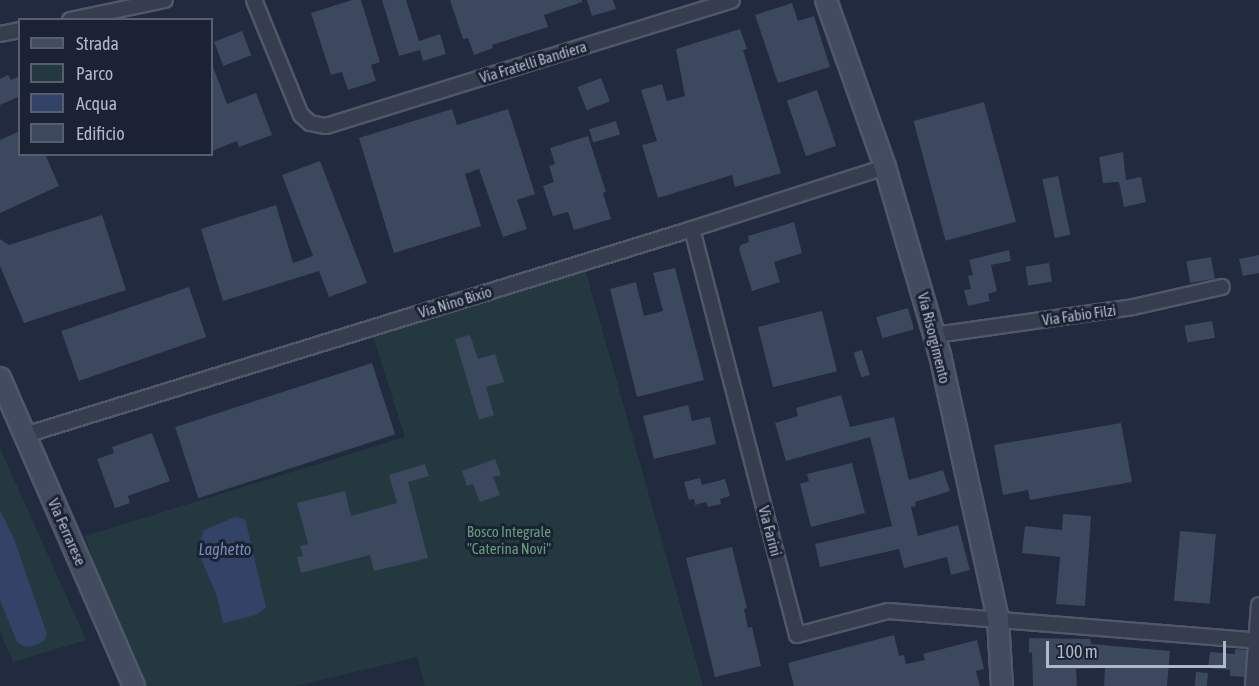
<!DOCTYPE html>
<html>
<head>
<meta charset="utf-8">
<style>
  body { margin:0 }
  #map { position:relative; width:1259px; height:686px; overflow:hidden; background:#212a3e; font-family:"Asap Condensed",sans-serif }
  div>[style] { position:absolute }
  .green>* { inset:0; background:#23393f }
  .water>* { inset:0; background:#334367 }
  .building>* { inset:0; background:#3c485d; transform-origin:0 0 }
  .roads { filter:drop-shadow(2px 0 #505769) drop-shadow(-2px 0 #505769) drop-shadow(0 2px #505769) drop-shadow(0 -2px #505769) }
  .street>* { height:14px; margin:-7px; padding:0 7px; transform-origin:7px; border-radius:7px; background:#353d4e }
  .secondary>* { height:20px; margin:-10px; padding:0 10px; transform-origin:10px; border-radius:10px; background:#434b61 }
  span { translate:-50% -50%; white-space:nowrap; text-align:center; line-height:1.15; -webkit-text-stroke:6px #1a2233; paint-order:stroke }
  .street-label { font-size:15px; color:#b0b7c9 }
  .park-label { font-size:15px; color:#659c78 }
  .water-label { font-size:16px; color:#758ab4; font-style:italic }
  .legend { position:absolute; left:18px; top:18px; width:195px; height:138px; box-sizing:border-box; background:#1a2233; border:2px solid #565e6f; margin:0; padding:8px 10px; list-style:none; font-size:18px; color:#b0b7c9 }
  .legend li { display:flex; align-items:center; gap:12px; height:30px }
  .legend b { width:30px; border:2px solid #565e6f }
  .scale { position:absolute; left:1046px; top:641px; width:180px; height:27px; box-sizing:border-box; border:3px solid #b0b7c9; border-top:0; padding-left:8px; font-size:18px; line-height:21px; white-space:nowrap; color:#b0b7c9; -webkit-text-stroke:4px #1a2233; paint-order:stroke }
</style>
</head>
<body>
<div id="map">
  <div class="green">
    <div style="clip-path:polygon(585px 269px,703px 686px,425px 686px,417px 657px,296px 686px,145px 686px,92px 571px,92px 557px,85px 536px,405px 437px,372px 333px)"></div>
    <div style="clip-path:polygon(0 448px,86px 640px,13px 662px,0 632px)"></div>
  </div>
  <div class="water">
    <div style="clip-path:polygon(0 510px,14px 539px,47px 634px,44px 641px,36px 645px,26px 647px,17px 642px,0 600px)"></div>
    <div style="clip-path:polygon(235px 517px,245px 519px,266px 607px,256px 615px,223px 623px,217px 596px,199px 554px,200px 541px,204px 530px)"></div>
  </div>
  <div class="building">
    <div style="clip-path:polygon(352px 0,361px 0,380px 62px,371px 65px,376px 81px,348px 90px,342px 72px,331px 75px,311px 13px)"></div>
    <div style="clip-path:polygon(382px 0,406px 0,419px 41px,440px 34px,446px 54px,423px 61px,420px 50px,399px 56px)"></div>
    <div style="clip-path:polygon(450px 0,582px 0,582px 2px,544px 15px,548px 27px,492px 45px,493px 48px,474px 55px,468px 38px,463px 39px)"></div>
    <div style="clip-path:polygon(587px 0,613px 0,616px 9px,592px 16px)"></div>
    <div style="clip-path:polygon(792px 3px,798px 21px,814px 16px,830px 67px,778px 83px,755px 15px)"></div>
    <div style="clip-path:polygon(740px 29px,747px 49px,743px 50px,781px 173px,735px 187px,732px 175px,658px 198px,642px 145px,657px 141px,641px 90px,662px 84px,667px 101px,685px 96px,676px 49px)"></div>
    <div style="left:242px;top:31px;width:26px;height:30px;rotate:69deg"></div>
    <div style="clip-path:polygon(212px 64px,227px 104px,256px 93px,272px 135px,239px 147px,237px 141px,212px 151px)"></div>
    <div style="clip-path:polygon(8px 75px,11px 80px,20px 76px,20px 96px,0 105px,0 79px)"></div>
    <div style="left:601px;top:78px;width:25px;height:25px;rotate:69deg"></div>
    <div style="left:817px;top:90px;width:59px;height:32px;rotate:71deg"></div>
    <div style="left:984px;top:102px;width:124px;height:73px;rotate:75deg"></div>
    <div style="clip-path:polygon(452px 109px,457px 125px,508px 109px,535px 194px,517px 200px,527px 229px,503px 237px,479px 169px,465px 174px,481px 226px,394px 253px,359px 138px)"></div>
    <div style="left:616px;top:121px;width:14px;height:28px;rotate:73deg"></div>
    <div style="clip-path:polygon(20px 131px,20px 154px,45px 154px,59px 186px,0 213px,0 140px)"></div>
    <div style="clip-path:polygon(588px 136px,606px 192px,603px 193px,611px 219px,574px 230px,568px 212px,553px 216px,543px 186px,554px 182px,549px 166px,555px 164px,550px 148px)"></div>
    <div style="clip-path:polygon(1123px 152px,1126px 180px,1141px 177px,1146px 202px,1124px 207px,1119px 182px,1103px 183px,1099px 157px)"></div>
    <div style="clip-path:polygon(320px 161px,367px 283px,329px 297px,319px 271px,223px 301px,201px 229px,276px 205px,293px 263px,313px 256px,282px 175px)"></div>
    <div style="left:1058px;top:176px;width:60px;height:16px;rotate:78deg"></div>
    <div style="clip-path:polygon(102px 215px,126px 290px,24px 323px,0 266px,0 239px,9px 245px)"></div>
    <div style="clip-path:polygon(794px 222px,802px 253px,774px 262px,780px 282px,752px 291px,739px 249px,741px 245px,749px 242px,748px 236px)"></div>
    <div style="clip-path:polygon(1009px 250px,1011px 261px,991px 265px,997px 291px,988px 294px,990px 301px,968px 306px,964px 290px,971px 289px,968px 276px,973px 275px,969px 260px)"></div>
    <div style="clip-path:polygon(1259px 255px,1259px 273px,1243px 276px,1239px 259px)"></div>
    <div style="left:1211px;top:257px;width:22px;height:25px;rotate:80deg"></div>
    <div style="left:1049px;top:263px;width:19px;height:24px;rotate:81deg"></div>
    <div style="clip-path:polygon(675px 268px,704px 380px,637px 397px,610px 289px,636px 282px,644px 316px,663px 311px,653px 273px)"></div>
    <div style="left:189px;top:287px;width:53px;height:135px;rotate:71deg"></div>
    <div style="left:908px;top:308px;width:22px;height:33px;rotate:74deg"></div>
    <div style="left:822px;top:311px;width:62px;height:66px;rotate:76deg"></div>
    <div style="left:1212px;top:321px;width:17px;height:28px;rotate:80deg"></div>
    <div style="clip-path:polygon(470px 335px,478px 359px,495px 354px,504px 382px,486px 387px,494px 415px,479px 420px,455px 339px)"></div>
    <div style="left:862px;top:350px;width:26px;height:9px;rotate:72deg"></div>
    <div style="left:372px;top:363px;width:75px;height:207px;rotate:72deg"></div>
    <div style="clip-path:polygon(841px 395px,850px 427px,894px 417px,909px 480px,943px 470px,950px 491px,915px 502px,916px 506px,911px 507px,918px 536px,958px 525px,970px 570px,951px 575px,947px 557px,904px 568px,899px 549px,820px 567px,815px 544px,892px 526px,870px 437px,786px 461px,775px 423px,798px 416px,796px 408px)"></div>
    <div style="clip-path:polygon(688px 405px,692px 421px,710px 417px,716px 444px,654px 459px,643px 416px)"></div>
    <div style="clip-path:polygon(1121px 423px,1132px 482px,1030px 500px,1028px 490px,1003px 495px,994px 445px)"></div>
    <div style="clip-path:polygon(152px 433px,170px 481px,128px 496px,130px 503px,115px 508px,97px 459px,114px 453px,112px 447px)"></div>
    <div style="clip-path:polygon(495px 459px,501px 475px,493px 477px,500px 495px,480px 502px,473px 484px,467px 486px,462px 471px)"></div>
    <div style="clip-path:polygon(852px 463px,865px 513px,811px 527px,800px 484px,809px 481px,807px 474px)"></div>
    <div style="clip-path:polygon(425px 464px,429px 476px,408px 482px,428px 558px,374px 571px,370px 555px,301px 573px,297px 557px,303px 556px,300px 546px,308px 544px,297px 503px,345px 491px,351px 516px,397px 503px,389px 475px)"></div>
    <div style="clip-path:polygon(700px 478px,702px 485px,725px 479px,730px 496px,720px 499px,721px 504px,708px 507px,706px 502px,695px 505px,694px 499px,689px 500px,684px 482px)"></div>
    <div style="clip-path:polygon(1063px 514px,1091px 516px,1085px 606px,1056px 604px,1060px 557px,1022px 553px,1025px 526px,1062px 530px)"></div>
    <div style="left:1180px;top:531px;width:36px;height:70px;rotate:5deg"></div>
    <div style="clip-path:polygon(732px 547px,747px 608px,744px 609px,748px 628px,752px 627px,761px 666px,715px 677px,686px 558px)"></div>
    <div style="clip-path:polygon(894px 635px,899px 656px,904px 655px,906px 664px,925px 660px,923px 654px,977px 640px,984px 669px,976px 671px,980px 686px,794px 686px,788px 663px)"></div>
    <div style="clip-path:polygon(1029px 638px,1090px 639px,1091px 644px,1170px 651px,1167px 686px,1104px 686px,1105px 668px,1076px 669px,1077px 686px,1033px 686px,1032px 652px,1029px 653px)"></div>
    <div style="clip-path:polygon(1235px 649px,1247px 650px,1245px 677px,1230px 676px,1230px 670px,1208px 668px,1210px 652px,1235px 654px)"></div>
    <div style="left:1196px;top:672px;width:12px;height:14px;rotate:5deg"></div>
  </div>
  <div class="roads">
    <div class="street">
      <div style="left:254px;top:0;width:124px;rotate:67.8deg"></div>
      <div style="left:301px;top:115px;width:12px;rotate:42deg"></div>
      <div style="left:310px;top:123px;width:16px;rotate:11deg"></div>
      <div style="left:326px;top:126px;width:425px;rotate:-17.2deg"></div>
      <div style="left:70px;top:20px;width:97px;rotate:-11.9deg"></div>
      <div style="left:0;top:34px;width:20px;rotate:-11deg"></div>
      <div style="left:692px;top:229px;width:419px;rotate:75.5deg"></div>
      <div style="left:797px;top:635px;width:94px;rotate:-14.8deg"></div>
      <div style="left:888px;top:611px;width:372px;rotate:4.6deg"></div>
      <div style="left:935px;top:335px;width:200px;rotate:-8deg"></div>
      <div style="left:1133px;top:307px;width:91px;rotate:-12.7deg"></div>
      <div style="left:25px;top:435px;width:698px;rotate:-17.16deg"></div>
      <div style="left:692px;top:229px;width:203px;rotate:-17.8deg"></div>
      <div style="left:1253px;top:686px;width:81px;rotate:-85.8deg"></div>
    </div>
    <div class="secondary">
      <div style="left:826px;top:0;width:177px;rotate:70.5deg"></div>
      <div style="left:885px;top:167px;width:196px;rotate:73.7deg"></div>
      <div style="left:940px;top:355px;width:270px;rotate:77.6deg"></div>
      <div style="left:998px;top:619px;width:67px;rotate:86.6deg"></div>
      <div style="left:0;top:378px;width:336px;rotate:66.5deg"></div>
    </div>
  </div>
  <div class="street-label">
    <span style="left:533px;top:62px;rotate:-17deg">Via Fratelli Bandiera</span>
    <span style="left:455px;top:302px;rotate:-17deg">Via Nino Bixio</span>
    <span style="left:1079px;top:315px;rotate:-8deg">Via Fabio Filzi</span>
    <span style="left:934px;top:338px;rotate:76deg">Via Risorgimento</span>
    <span style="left:770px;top:531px;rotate:75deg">Via Farini</span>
    <span style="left:67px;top:532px;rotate:66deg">Via Ferrarese</span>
  </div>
  <div class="park-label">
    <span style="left:509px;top:540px">Bosco Integrale<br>"Caterina Novi"</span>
  </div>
  <div class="water-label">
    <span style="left:225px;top:549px">Laghetto</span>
  </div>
  <ul class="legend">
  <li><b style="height:8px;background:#434b61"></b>Strada</li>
  <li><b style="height:16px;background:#23393f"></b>Parco</li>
  <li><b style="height:16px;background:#334367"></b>Acqua</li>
  <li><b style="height:16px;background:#3c485d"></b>Edificio</li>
  </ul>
  <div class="scale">100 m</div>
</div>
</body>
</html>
